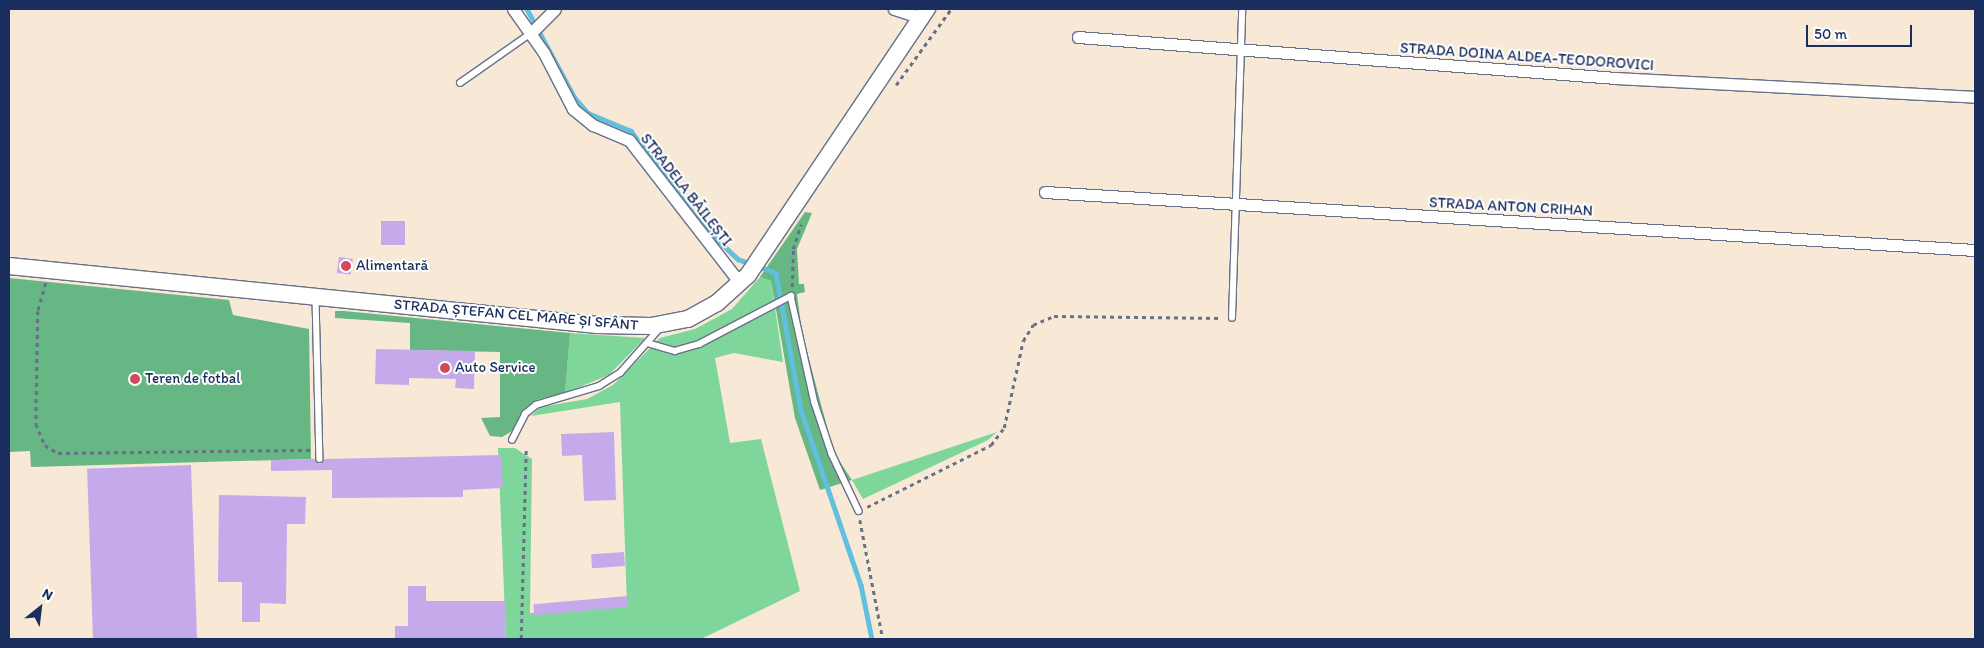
<!DOCTYPE html>
<html>
<head>
<meta charset="utf-8">
<style>
  body { margin:0 }
  #map { position:relative; width:1984px; height:648px; overflow:hidden; background:#f7e9d6; font-family:Itim,sans-serif }
  div>[style] { position:absolute }
  .green>* { inset:0; background:#7ed69b }
  .forest>* { inset:0; background:#66b783 }
  .stream>* { height:4.5px; margin:-2.25px; padding:0 2.25px; transform-origin:2.25px; border-radius:2.25px; background:#61bfdf }
  .building>* { inset:0; background:#c5aaeb; transform-origin:0 0 }
  .path>* { height:2.5px; margin-top:-1.25px; transform-origin:0; background:repeating-linear-gradient(90deg,#687088 0 4px,transparent 0 8px) }
  .roads { filter:drop-shadow(1px 0 #687088) drop-shadow(-1px 0 #687088) drop-shadow(0 1px #687088) drop-shadow(0 -1px #687088) }
  .service>* { height:5.5px; margin:-2.75px; padding:0 2.75px; transform-origin:2.75px; border-radius:2.75px; background:#fff }
  .minor>* { height:11px; margin:-5.5px; padding:0 5.5px; transform-origin:5.5px; border-radius:5.5px; background:#fff }
  .secondary>* { height:16px; margin:-8px; padding:0 8px; transform-origin:8px; border-radius:8px; background:#fff }
  .dots>* { width:14px; height:14px; translate:-50% -50%; box-sizing:border-box; border:2px solid #fff; border-radius:50% }
  span { translate:-50% -50%; white-space:nowrap; text-align:center; line-height:1.15; -webkit-text-stroke:4px #fff; paint-order:stroke }
  .street-label { font-size:15px; color:#1b2f5e }
  .poi-label { font-size:15px; color:#1b2f5e }
  .left { translate:0 -50%; text-align:left }
  .frame { position:absolute; inset:0; border:10px solid #1b2f5e; pointer-events:none }
  .north { position:absolute; left:15px; top:583px; width:50px; height:50px; -webkit-text-stroke:4px #fff; paint-order:stroke; rotate:29deg; font-size:14px; font-weight:700; line-height:20px; text-align:center; color:#1b2f5e }
  .north::after { content:''; display:block; margin:auto; width:18px; height:22px; background:#1b2f5e; clip-path:polygon(50% 0,100% 100%,50% 72%,0 100%) }
  .scale { position:absolute; left:1806px; top:25px; width:106px; height:22px; box-sizing:border-box; border:2px solid #1b2f5e; border-top:0; padding-left:6px; font-size:15px; line-height:18px; white-space:nowrap; color:#1b2f5e; -webkit-text-stroke:4px #fff; paint-order:stroke }
</style>
</head>
<body>
<div id="map">
  <div class="green">
    <div style="clip-path:polygon(760px 277px,771px 281px,783px 362px,734px 353px,715px 358px,730px 443px,761px 439px,800px 591px,701px 639px,506px 639px,498px 448px,515px 448px,532px 459px,530px 613px,627px 607px,620px 402px,531px 416px,541px 407px,587px 399px,613px 385px,660px 338px,695px 329px,732px 309px)"></div>
    <div style="clip-path:polygon(570px 333px,645px 338px,609px 375px,565px 393px)"></div>
    <div style="clip-path:polygon(997px 432px,988px 440px,863px 499px,852px 480px)"></div>
  </div>
  <div class="forest">
    <div style="clip-path:polygon(805px 212px,812px 213px,797px 249px,799px 284px,804px 284px,805px 292px,797px 294px,802px 333px,834px 453px,852px 480px,820px 490px,795px 418px,771px 281px,760px 277px)"></div>
    <div style="clip-path:polygon(9px 278px,229px 300px,233px 315px,309px 329px,311px 459px,31px 467px,30px 451px,9px 452px)"></div>
    <div style="clip-path:polygon(344px 311px,570px 333px,565px 393px,536px 400px,524px 409px,512px 431px,502px 437px,490px 436px,481px 418px,500px 417px,500px 352px,410px 350px,410px 323px,335px 318px,335px 311px)"></div>
  </div>
  <div class="stream">
    <div style="left:527px;top:9px;width:101px;rotate:61.7deg"></div>
    <div style="left:575px;top:98px;width:20px;rotate:49deg"></div>
    <div style="left:588px;top:113px;width:47px;rotate:22.7deg"></div>
    <div style="left:631px;top:131px;width:118px;rotate:52.9deg"></div>
    <div style="left:702px;top:225px;width:50px;rotate:43.4deg"></div>
    <div style="left:738px;top:259px;width:14px;rotate:21deg"></div>
    <div style="left:758px;top:266px;width:19px;rotate:21deg"></div>
    <div style="left:776px;top:273px;width:139px;rotate:79.7deg"></div>
    <div style="left:801px;top:410px;width:185px;rotate:71.1deg"></div>
    <div style="left:861px;top:585px;width:55px;rotate:78.5deg"></div>
  </div>
  <div class="building">
    <div style="left:381px;top:221px;width:24px;height:24px"></div>
    <div style="left:339px;top:257px;width:14px;height:16px;rotate:8deg"></div>
    <div style="clip-path:polygon(376px 349px,475px 351px,474px 389px,455px 388px,456px 379px,409px 378px,409px 385px,375px 384px)"></div>
    <div style="clip-path:polygon(614px 432px,616px 500px,584px 501px,582px 455px,562px 456px,561px 434px)"></div>
    <div style="clip-path:polygon(501px 455px,503px 488px,463px 490px,463px 497px,332px 498px,332px 470px,271px 471px,271px 460px,315px 459px,320px 464px,325px 459px)"></div>
    <div style="left:191px;top:465px;width:174px;height:104px;rotate:88deg"></div>
    <div style="clip-path:polygon(219px 495px,306px 497px,305px 524px,287px 524px,286px 604px,260px 603px,260px 622px,242px 622px,242px 582px,218px 582px)"></div>
    <div style="left:624px;top:552px;width:14px;height:33px;rotate:86deg"></div>
    <div style="clip-path:polygon(408px 586px,426px 586px,426px 601px,505px 601px,506px 639px,395px 639px,395px 626px,408px 626px)"></div>
    <div style="left:627px;top:596px;width:11px;height:94px;rotate:85deg"></div>
  </div>
  <div class="path">
    <div style="left:896px;top:85px;width:94px;rotate:-54.1deg"></div>
    <div style="left:46px;top:283px;width:29px;rotate:106deg"></div>
    <div style="left:38px;top:311px;width:113px;rotate:91deg"></div>
    <div style="left:36px;top:424px;width:23px;rotate:67deg"></div>
    <div style="left:45px;top:445px;width:15px;rotate:32deg"></div>
    <div style="left:58px;top:453px;width:252px;rotate:-0.7deg"></div>
    <div style="left:792px;top:287px;width:38px;rotate:-88deg"></div>
    <div style="left:793px;top:249px;width:26px;rotate:-72deg"></div>
    <div style="left:867px;top:507px;width:139px;rotate:-26.6deg"></div>
    <div style="left:991px;top:445px;width:21px;rotate:-53deg"></div>
    <div style="left:1004px;top:428px;width:89px;rotate:-77.7deg"></div>
    <div style="left:1023px;top:341px;width:19px;rotate:-58deg"></div>
    <div style="left:1033px;top:325px;width:23px;rotate:-23deg"></div>
    <div style="left:1054px;top:316px;width:168px;rotate:0.7deg"></div>
    <div style="left:860px;top:520px;width:121px;rotate:79.1deg"></div>
    <div style="left:521px;top:639px;width:191px;rotate:-88.5deg"></div>
  </div>
  <div class="roads">
    <div class="service">
      <div style="left:460px;top:83px;width:85px;rotate:-35deg"></div>
      <div style="left:316px;top:299px;width:160px;rotate:88.6deg"></div>
      <div style="left:1232px;top:318px;width:309px;rotate:-88.1deg"></div>
      <div style="left:647px;top:343px;width:29px;rotate:16deg"></div>
      <div style="left:675px;top:351px;width:25px;rotate:-16deg"></div>
      <div style="left:699px;top:344px;width:104px;rotate:-27.6deg"></div>
      <div style="left:791px;top:296px;width:110px;rotate:77.4deg"></div>
      <div style="left:815px;top:403px;width:54px;rotate:71.6deg"></div>
      <div style="left:832px;top:454px;width:63px;rotate:64.7deg"></div>
      <div style="left:512px;top:440px;width:29px;rotate:-63deg"></div>
      <div style="left:525px;top:414px;width:14px;rotate:-39deg"></div>
      <div style="left:536px;top:405px;width:66px;rotate:-16.8deg"></div>
      <div style="left:599px;top:386px;width:25px;rotate:-32deg"></div>
      <div style="left:620px;top:373px;width:60px;rotate:-48.4deg"></div>
    </div>
    <div class="minor">
      <div style="left:513px;top:9px;width:54px;rotate:54.8deg"></div>
      <div style="left:544px;top:53px;width:63px;rotate:62.6deg"></div>
      <div style="left:573px;top:109px;width:26px;rotate:39deg"></div>
      <div style="left:593px;top:125px;width:39px;rotate:23deg"></div>
      <div style="left:629px;top:140px;width:181px;rotate:52.2deg"></div>
      <div style="left:894px;top:9px;width:28px;rotate:18deg"></div>
      <div style="left:530px;top:34px;width:35px;rotate:-45deg"></div>
      <div style="left:1078px;top:37px;width:540px;rotate:4.36deg"></div>
      <div style="left:1616px;top:78px;width:360px;rotate:3deg"></div>
      <div style="left:1045px;top:192px;width:932px;rotate:3.57deg"></div>
    </div>
    <div class="secondary">
      <div style="left:9px;top:266px;width:591px;rotate:5.73deg"></div>
      <div style="left:597px;top:325px;width:54px;rotate:1.1deg"></div>
      <div style="left:651px;top:326px;width:38px;rotate:-11deg"></div>
      <div style="left:688px;top:319px;width:33px;rotate:-29deg"></div>
      <div style="left:717px;top:303px;width:42px;rotate:-42.1deg"></div>
      <div style="left:748px;top:275px;width:321px;rotate:-56.1deg"></div>
    </div>
  </div>
  <div class="dots">
    <div style="left:346px;top:266px;background:#d1495b"></div>
    <div style="left:445px;top:368px;background:#d1495b"></div>
    <div style="left:135px;top:379px;background:#d1495b"></div>
  </div>
  <div class="street-label">
    <span style="left:1527px;top:57px;rotate:4deg">STRADA DOINA ALDEA-TEODOROVICI</span>
    <span style="left:686px;top:190px;rotate:52deg">STRADELA BĂILEȘTI</span>
    <span style="left:1511px;top:207px;rotate:3deg">STRADA ANTON CRIHAN</span>
    <span style="left:516px;top:315px;rotate:5deg">STRADA ȘTEFAN CEL MARE ȘI SFÂNT</span>
  </div>
  <div class="poi-label">
    <span class="left" style="left:356px;top:266px">Alimentară</span>
    <span class="left" style="left:455px;top:368px">Auto Service</span>
    <span class="left" style="left:145px;top:379px">Teren de fotbal</span>
  </div>
  <div class="frame"></div>
  <div class="north">N</div>
  <div class="scale">50 m</div>
</div>
</body>
</html>
